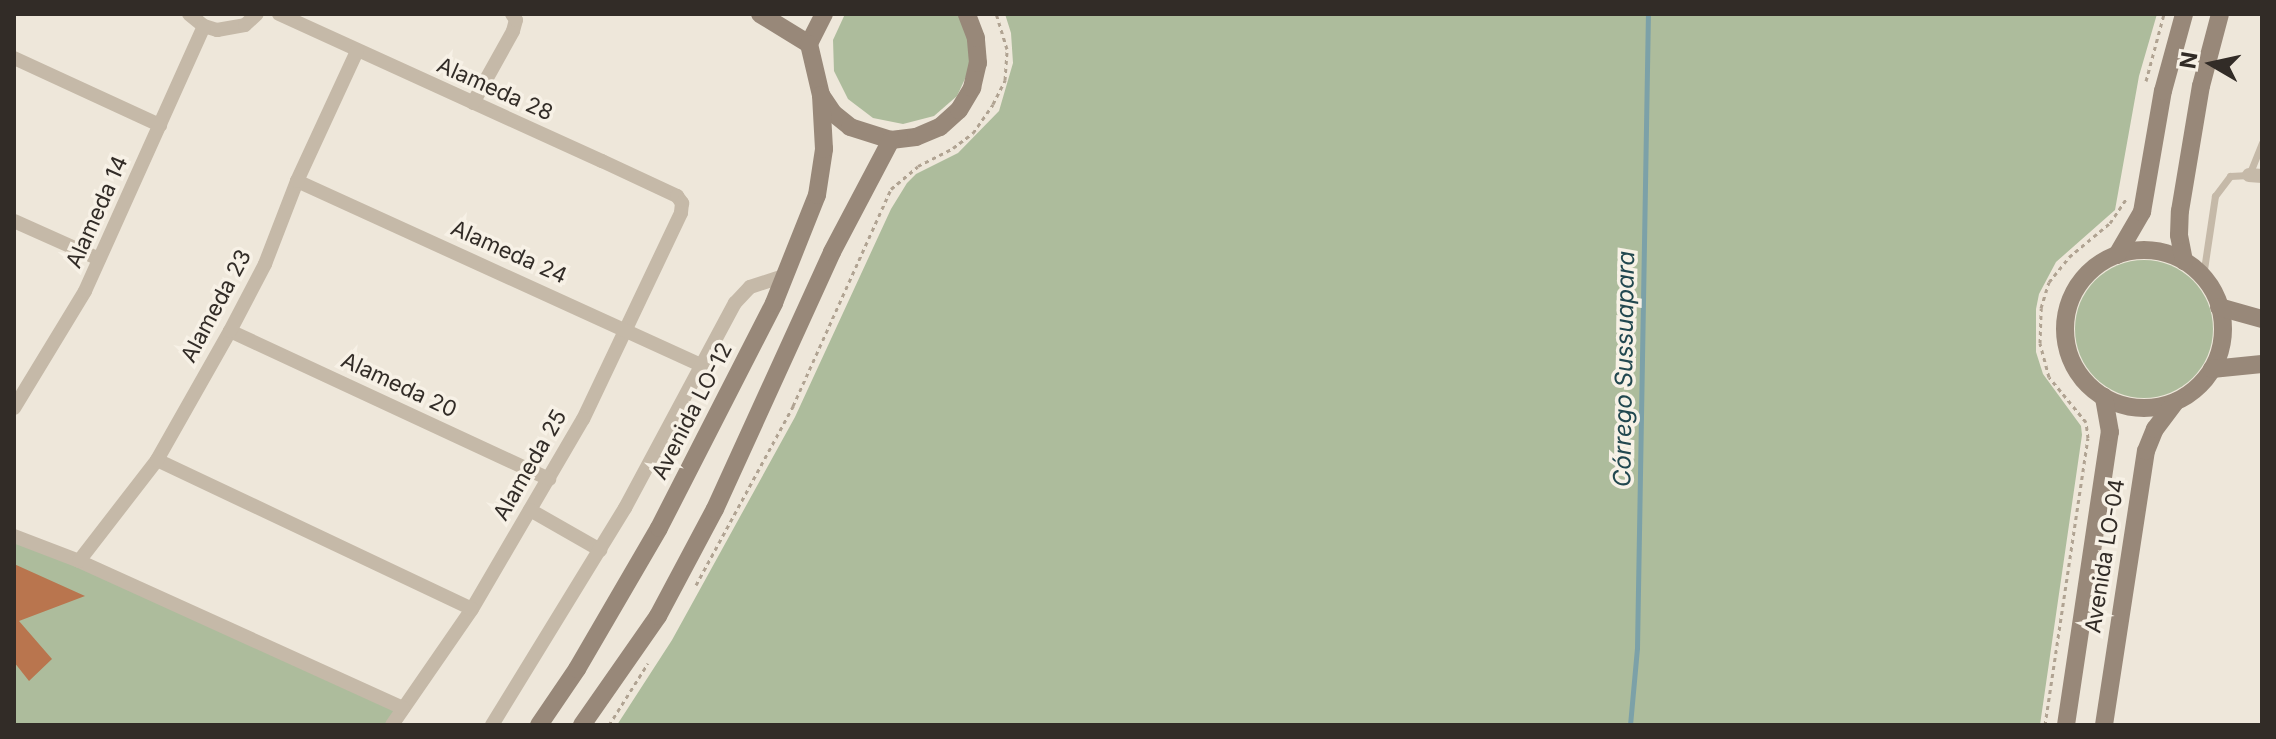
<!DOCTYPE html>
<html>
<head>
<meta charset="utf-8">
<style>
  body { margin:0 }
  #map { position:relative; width:2276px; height:739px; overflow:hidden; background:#eee7da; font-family:Inter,sans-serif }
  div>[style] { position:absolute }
  .green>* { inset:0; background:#adbc9c }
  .round { border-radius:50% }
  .stream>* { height:5px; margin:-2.5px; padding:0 2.5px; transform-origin:2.5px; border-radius:2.5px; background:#7ca1a8 }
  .building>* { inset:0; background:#b9754e }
  .path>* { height:3px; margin-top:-1.5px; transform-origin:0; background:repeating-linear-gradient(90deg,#b0a392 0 4px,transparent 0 8px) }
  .lane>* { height:7px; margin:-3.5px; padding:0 3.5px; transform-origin:3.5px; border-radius:3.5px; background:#c5b9a8 }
  .street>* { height:14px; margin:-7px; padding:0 7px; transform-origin:7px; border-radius:7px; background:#c5b9a8 }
  .secondary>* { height:18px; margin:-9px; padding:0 9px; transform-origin:9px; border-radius:9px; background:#988879 }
  .secondary>.ring { margin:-9px; padding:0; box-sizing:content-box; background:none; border:18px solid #988879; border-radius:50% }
  span { translate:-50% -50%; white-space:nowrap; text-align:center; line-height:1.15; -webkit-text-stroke:7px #f7f1e6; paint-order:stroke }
  .street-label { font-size:22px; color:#322c27 }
  .water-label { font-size:24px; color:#21474f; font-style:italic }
  .frame { position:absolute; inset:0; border:16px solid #322c27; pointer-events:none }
  .north { position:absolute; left:2172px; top:24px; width:80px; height:80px; -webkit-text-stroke:6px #f7f1e6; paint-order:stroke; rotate:279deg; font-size:22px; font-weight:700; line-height:32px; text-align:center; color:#322c27 }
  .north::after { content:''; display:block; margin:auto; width:28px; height:36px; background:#322c27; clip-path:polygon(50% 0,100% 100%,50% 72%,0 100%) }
</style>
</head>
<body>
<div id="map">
  <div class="green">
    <div style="clip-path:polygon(845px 14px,958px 14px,969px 36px,970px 68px,957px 96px,934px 116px,903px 124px,873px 118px,848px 99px,834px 71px,833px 40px)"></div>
    <div style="clip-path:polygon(1005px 14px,2157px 14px,2139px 76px,2115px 210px,2056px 262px,2039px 294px,2036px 309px,2036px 352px,2043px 374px,2081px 426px,2082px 435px,2040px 725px,617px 725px,672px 640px,795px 417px,891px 209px,907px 183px,916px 174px,958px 153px,999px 111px,1013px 63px,1011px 33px)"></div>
    <div class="round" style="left:2075px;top:260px;width:138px;height:138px"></div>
    <div style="clip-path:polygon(14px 536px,403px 708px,390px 725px,14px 725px)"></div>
  </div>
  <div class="stream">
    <div style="left:1630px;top:725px;width:77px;rotate:-84.8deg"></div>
    <div style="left:1637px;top:648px;width:634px;rotate:-89.01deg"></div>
  </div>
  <div class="building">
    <div style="clip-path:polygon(14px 564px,85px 596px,19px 621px,52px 659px,29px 681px,14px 662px)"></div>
  </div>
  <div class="path">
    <div style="left:2146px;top:81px;width:69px;rotate:-75deg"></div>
    <div style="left:696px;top:585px;width:204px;rotate:-61.5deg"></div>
    <div style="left:793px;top:406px;width:238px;rotate:-65.7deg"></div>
    <div style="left:891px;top:189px;width:35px;rotate:-40deg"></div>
    <div style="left:918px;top:166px;width:39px;rotate:-27deg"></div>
    <div style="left:953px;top:148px;width:25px;rotate:-37deg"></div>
    <div style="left:973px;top:133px;width:35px;rotate:-55deg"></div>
    <div style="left:993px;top:104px;width:27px;rotate:-63deg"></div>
    <div style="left:1005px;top:80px;width:31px;rotate:-86deg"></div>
    <div style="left:1007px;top:49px;width:37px;rotate:-107deg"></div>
    <div style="left:609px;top:725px;width:73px;rotate:-57.8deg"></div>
    <div style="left:2045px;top:725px;width:290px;rotate:-81.5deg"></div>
    <div style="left:2088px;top:438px;width:16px;rotate:-97deg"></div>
    <div style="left:2086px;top:422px;width:58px;rotate:-129.4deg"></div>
    <div style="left:2049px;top:377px;width:35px;rotate:-105deg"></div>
    <div style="left:2040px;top:343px;width:35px;rotate:-88deg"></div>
    <div style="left:2041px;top:308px;width:27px;rotate:-73deg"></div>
    <div style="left:2049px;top:282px;width:32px;rotate:-51deg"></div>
    <div style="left:2069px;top:257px;width:53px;rotate:-39.7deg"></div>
    <div style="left:2110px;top:223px;width:29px;rotate:-56deg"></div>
  </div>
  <div class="lane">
    <div style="left:2203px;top:276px;width:81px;rotate:-81.5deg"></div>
    <div style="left:2215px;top:196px;width:25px;rotate:-53deg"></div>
    <div style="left:2230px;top:176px;width:19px;rotate:-3deg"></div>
    <div style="left:2249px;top:175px;width:35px;rotate:-68deg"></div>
  </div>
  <div class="street">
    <div style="left:189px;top:14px;width:19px;rotate:39deg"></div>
    <div style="left:204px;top:26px;width:14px;rotate:17deg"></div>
    <div style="left:217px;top:30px;width:28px;rotate:-10deg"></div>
    <div style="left:245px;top:25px;width:16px;rotate:-43deg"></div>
    <div style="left:279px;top:14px;width:355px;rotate:24.5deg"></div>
    <div style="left:602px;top:161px;width:83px;rotate:25deg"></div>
    <div style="left:677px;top:196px;width:9px;rotate:54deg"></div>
    <div style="left:682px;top:203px;width:10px;rotate:96deg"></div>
    <div style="left:681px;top:213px;width:228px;rotate:115.4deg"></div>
    <div style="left:583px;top:419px;width:220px;rotate:120.3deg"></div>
    <div style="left:472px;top:609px;width:141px;rotate:124.6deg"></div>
    <div style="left:14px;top:58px;width:161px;rotate:24.7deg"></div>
    <div style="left:473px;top:103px;width:82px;rotate:-60.9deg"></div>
    <div style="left:513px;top:31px;width:11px;rotate:-75deg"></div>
    <div style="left:516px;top:20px;width:7px;rotate:-124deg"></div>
    <div style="left:2249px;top:175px;width:13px;rotate:4deg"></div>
    <div style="left:297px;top:181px;width:444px;rotate:24.5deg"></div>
    <div style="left:14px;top:221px;width:93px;rotate:24.1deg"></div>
    <div style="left:230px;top:331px;width:352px;rotate:24.9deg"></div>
    <div style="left:14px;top:408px;width:137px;rotate:-58.7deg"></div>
    <div style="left:85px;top:291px;width:290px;rotate:-65.8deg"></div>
    <div style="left:157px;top:460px;width:348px;rotate:25.3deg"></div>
    <div style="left:530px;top:510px;width:81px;rotate:29.7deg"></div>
    <div style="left:14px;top:536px;width:70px;rotate:21deg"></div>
    <div style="left:79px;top:561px;width:356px;rotate:24.4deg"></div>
    <div style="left:79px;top:561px;width:128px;rotate:-52.3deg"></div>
    <div style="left:157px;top:460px;width:148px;rotate:-60.5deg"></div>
    <div style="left:230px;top:331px;width:76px;rotate:-62.4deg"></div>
    <div style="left:265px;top:264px;width:89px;rotate:-68.9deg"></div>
    <div style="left:297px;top:181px;width:143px;rotate:-65.2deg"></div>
    <div style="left:492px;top:725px;width:255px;rotate:-58.5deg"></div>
    <div style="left:625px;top:508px;width:233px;rotate:-61.8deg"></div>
    <div style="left:735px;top:303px;width:22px;rotate:-47deg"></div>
    <div style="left:750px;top:287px;width:38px;rotate:-18deg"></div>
  </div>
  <div class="secondary">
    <div style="left:760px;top:14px;width:57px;rotate:31.5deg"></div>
    <div style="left:824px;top:14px;width:34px;rotate:117deg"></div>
    <div style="left:809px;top:44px;width:52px;rotate:76.8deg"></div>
    <div style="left:821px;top:95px;width:22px;rotate:56deg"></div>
    <div style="left:833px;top:113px;width:22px;rotate:39deg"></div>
    <div style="left:850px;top:127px;width:43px;rotate:17.6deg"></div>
    <div style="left:891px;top:140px;width:25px;rotate:-7deg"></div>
    <div style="left:916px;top:137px;width:26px;rotate:-23deg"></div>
    <div style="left:940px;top:127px;width:25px;rotate:-42deg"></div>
    <div style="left:959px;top:110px;width:26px;rotate:-59deg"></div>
    <div style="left:972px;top:88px;width:26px;rotate:-77deg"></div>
    <div style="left:978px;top:63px;width:25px;rotate:-95deg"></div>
    <div style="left:976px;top:38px;width:26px;rotate:-111deg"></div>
    <div class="ring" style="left:2065px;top:250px;width:140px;height:140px"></div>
    <div style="left:2117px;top:255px;width:50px;rotate:-59.8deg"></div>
    <div style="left:2142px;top:212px;width:123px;rotate:-80.2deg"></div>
    <div style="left:2163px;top:91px;width:80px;rotate:-74.7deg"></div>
    <div style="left:2184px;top:261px;width:26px;rotate:-101deg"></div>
    <div style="left:2179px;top:235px;width:24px;rotate:-88deg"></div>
    <div style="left:2180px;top:211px;width:127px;rotate:-80.5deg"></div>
    <div style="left:2201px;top:86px;width:74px;rotate:-75.2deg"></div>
    <div style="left:2219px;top:307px;width:45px;rotate:15.6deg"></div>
    <div style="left:2212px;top:369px;width:50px;rotate:-5.7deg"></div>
    <div style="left:539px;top:725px;width:68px;rotate:-55.8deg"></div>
    <div style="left:577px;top:669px;width:163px;rotate:-59.8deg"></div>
    <div style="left:659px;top:528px;width:253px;rotate:-62.9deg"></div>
    <div style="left:774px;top:303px;width:116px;rotate:-68.3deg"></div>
    <div style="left:817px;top:195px;width:47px;rotate:-81.3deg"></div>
    <div style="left:824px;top:149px;width:54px;rotate:-93.2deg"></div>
    <div style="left:582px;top:725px;width:133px;rotate:-55.1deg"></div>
    <div style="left:658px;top:616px;width:121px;rotate:-62deg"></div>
    <div style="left:715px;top:509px;width:282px;rotate:-65.5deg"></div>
    <div style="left:832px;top:252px;width:127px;rotate:-62.2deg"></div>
    <div style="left:2066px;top:725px;width:296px;rotate:-81.5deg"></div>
    <div style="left:2110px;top:432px;width:36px;rotate:-100deg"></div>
    <div style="left:2104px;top:725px;width:277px;rotate:-81.3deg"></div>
    <div style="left:2146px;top:451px;width:24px;rotate:-68deg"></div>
    <div style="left:2155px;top:429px;width:34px;rotate:-53deg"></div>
  </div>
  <div class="street-label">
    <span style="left:495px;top:89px;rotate:24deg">Alameda 28</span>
    <span style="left:97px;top:212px;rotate:-66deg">Alameda 14</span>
    <span style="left:509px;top:252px;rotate:24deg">Alameda 24</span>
    <span style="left:216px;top:306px;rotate:-62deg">Alameda 23</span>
    <span style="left:399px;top:385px;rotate:25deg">Alameda 20</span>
    <span style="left:692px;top:411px;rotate:-63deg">Avenida LO-12</span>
    <span style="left:530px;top:465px;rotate:-60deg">Alameda 25</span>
    <span style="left:2105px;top:556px;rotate:-81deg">Avenida LO-04</span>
  </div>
  <div class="water-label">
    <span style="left:1624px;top:369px;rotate:-89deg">Córrego Sussuapara</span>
  </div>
  <div class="frame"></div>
  <div class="north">N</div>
</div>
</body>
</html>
